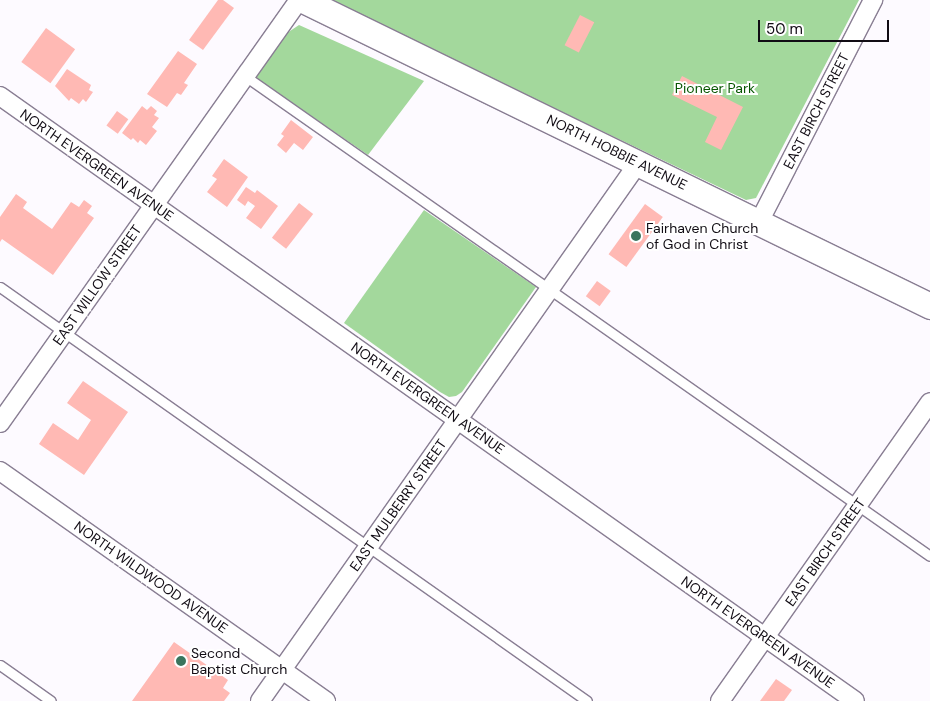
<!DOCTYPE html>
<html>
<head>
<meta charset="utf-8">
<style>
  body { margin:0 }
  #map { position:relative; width:930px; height:701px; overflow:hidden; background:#fdfaff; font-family:"DM Sans",sans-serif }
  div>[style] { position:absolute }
  .green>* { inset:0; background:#a3d89c }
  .building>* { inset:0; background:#ffb9b4; transform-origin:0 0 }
  .roads { filter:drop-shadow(1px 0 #897e93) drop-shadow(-1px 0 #897e93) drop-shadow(0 1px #897e93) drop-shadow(0 -1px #897e93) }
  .service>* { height:9px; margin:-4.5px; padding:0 4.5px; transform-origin:4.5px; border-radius:4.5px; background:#fff }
  .minor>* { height:18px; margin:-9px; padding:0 9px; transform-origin:9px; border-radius:9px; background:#fff }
  .secondary>* { height:25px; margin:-12.5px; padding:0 12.5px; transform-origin:12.5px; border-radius:12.5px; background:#fff }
  .dots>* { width:14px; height:14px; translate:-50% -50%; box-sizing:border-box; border:2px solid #fff; border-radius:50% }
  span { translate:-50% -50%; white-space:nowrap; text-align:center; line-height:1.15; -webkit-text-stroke:4px #fff; paint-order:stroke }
  .park-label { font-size:14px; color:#065500 }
  .street-label { font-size:14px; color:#110c14 }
  .poi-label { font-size:14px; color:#110c14 }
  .left { translate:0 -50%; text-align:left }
  .scale { position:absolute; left:758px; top:20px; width:131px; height:22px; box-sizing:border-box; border:2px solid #110c14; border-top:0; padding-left:6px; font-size:15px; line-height:18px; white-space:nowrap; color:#110c14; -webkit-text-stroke:4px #fff; paint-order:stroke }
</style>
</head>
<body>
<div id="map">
  <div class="green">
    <div style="clip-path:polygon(334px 0,859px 0,756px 198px,746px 200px,337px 4px)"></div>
    <div style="clip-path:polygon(299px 25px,424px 81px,368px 155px,256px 78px,287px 33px)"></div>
    <div style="clip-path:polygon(424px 210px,536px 287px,462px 392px,456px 396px,449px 397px,440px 392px,344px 323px)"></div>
  </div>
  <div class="building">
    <div style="clip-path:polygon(218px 0,223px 0,234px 8px,203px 50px,189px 40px)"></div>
    <div style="left:580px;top:15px;width:16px;height:34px;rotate:27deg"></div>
    <div style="left:46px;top:28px;width:36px;height:42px;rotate:36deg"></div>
    <div style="clip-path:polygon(178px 51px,197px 64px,184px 83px,188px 85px,181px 95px,177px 93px,167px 107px,147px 94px)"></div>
    <div style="clip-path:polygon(67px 69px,91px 85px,89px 90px,93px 92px,86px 102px,83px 99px,79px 104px,71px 98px,69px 101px,55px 86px)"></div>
    <div style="clip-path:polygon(682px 76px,743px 107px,721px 150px,705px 142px,717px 117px,672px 95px)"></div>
    <div style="clip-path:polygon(142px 106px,147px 110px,151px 106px,157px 111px,154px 115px,159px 118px,152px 127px,157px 131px,146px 145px,140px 140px,138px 143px,133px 138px,131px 140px,122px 133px)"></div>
    <div style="left:117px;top:111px;width:14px;height:18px;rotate:36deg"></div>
    <div style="clip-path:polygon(291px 120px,313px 137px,303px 150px,294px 143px,286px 153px,277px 145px,284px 136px,281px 134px)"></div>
    <div style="clip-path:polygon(224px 159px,248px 177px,227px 207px,207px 192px,217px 179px,212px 176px)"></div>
    <div style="clip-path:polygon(246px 187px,255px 193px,257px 190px,278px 206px,261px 229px,246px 218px,255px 206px,248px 201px,245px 206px,237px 200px)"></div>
    <div style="clip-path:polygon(16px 194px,27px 202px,23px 208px,52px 229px,71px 202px,79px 207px,84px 200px,92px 206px,87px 213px,94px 218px,53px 275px,2px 239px,0 242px,0 217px)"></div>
    <div style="left:299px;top:203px;width:18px;height:44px;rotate:38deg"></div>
    <div style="left:645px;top:204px;width:22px;height:62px;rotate:36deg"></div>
    <div style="left:597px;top:281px;width:17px;height:19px;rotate:36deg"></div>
    <div style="clip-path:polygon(83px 381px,128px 412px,84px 475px,39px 444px,53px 423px,78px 440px,91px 420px,67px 403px)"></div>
    <div style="clip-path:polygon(174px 642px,228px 680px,223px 688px,230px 693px,224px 701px,132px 701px)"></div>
    <div style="clip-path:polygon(776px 679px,792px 690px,784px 701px,760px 701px)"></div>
  </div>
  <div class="roads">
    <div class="service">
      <div style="left:245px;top:76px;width:836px;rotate:35.02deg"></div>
      <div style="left:0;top:287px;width:718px;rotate:35.19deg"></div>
      <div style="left:0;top:665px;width:62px;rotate:35.2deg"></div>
    </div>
    <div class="minor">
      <div style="left:0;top:96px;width:1047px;rotate:35.28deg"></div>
      <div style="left:759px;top:222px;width:250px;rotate:-62.8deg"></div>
      <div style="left:0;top:423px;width:518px;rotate:-54.75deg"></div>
      <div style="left:0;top:471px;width:399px;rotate:35.2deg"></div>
      <div style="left:260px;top:701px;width:659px;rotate:-54.89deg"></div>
      <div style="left:720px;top:701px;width:365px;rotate:-54.9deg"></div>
    </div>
    <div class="secondary">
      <div style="left:303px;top:0;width:698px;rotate:26.01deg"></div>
    </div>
  </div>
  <div class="dots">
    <div style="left:636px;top:236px;background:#3a745d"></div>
    <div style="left:181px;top:661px;background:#3a745d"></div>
  </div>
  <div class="park-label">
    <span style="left:715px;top:88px">Pioneer Park</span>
  </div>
  <div class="street-label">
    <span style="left:816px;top:111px;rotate:-63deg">EAST BIRCH STREET</span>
    <span style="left:617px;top:152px;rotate:26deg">NORTH HOBBIE AVENUE</span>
    <span style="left:97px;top:165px;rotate:35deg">NORTH EVERGREEN AVENUE</span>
    <span style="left:97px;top:285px;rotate:-55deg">EAST WILLOW STREET</span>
    <span style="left:428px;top:398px;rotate:35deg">NORTH EVERGREEN AVENUE</span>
    <span style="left:398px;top:505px;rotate:-55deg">EAST MULBERRY STREET</span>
    <span style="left:825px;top:552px;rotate:-55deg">EAST BIRCH STREET</span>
    <span style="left:151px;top:577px;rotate:35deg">NORTH WILDWOOD AVENUE</span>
    <span style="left:758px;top:632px;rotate:35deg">NORTH EVERGREEN AVENUE</span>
  </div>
  <div class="poi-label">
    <span class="left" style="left:646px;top:236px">Fairhaven Church<br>of God in Christ</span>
    <span class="left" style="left:191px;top:661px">Second<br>Baptist Church</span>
  </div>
  <div class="scale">50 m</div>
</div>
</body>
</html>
